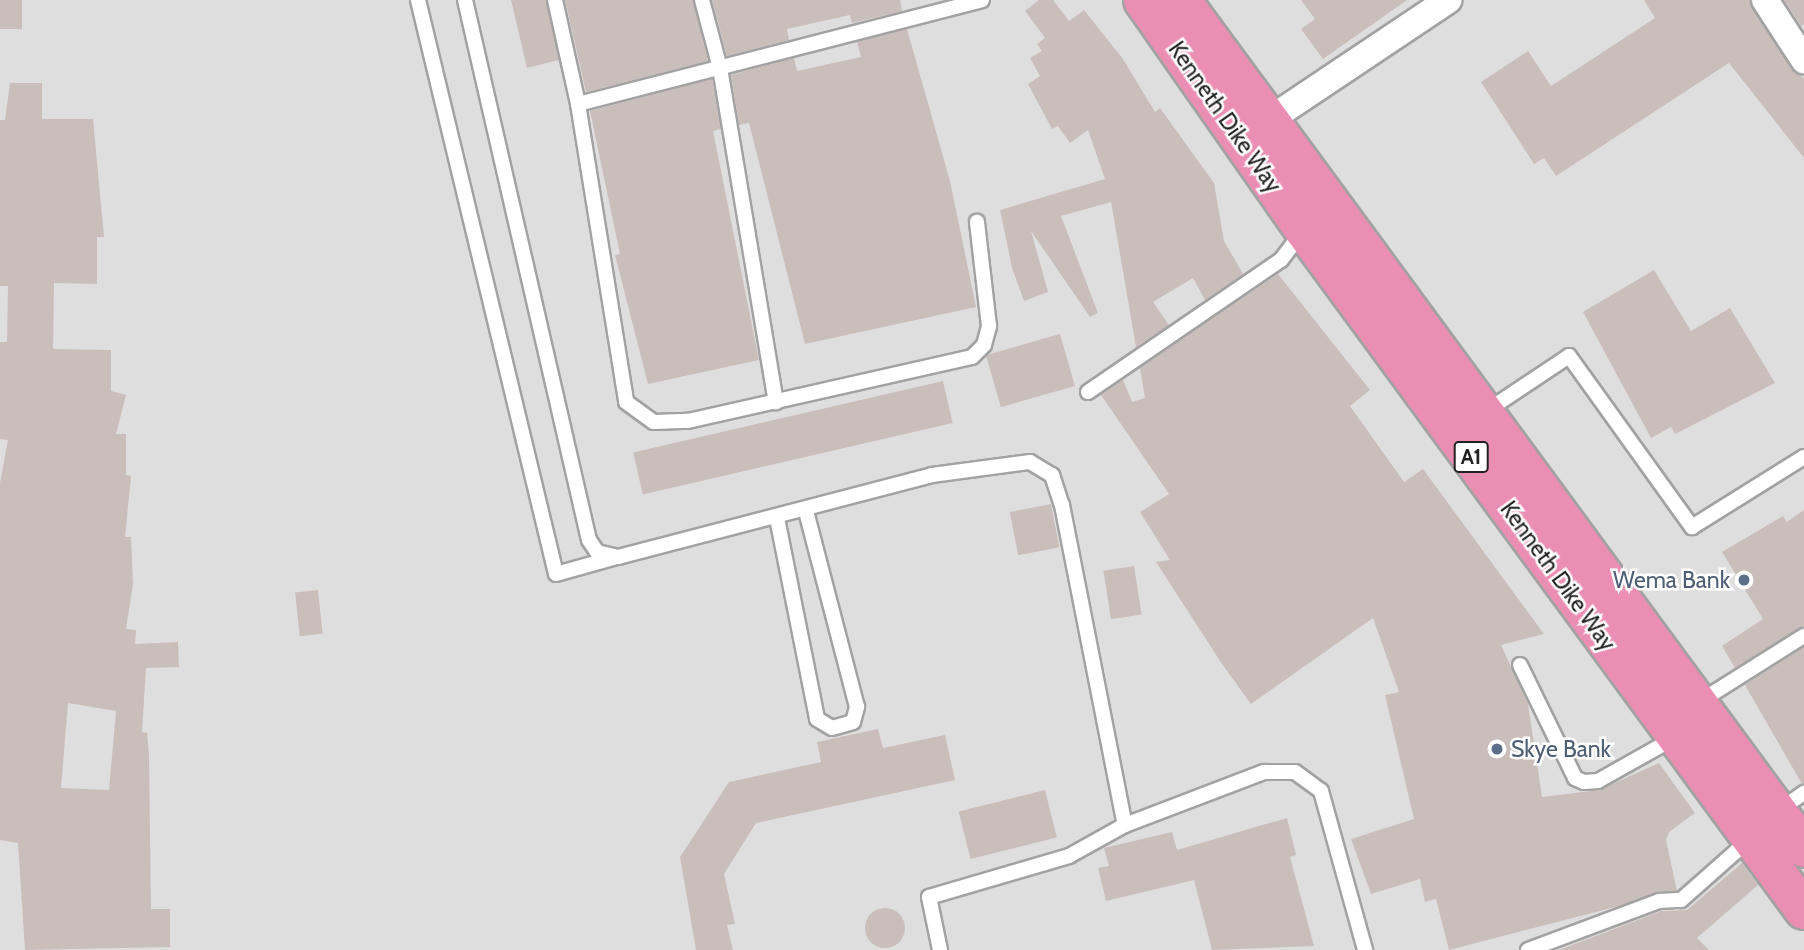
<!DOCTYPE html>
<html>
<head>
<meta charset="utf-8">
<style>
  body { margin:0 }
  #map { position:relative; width:1804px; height:950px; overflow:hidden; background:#f2ece8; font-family:Cabin,sans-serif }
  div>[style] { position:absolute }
  .residential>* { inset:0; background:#dfdedf; transform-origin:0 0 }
  .building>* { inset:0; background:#cabebb; transform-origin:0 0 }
  .round { border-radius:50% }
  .roads { filter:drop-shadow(2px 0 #a2a2a2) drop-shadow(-2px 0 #a2a2a2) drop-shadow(0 2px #a2a2a2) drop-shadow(0 -2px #a2a2a2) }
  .lane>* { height:14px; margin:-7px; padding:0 7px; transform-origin:7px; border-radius:7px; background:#fff }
  .street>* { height:26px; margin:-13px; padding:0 13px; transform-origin:13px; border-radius:13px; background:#fff }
  .highway>* { height:38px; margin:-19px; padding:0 19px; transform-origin:19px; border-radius:19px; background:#eb8eb3 }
  .dots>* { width:19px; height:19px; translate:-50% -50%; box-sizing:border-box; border:4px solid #fff; border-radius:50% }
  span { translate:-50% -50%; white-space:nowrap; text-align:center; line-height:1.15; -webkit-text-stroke:5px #fff; paint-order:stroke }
  .shield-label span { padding:2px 5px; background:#fff; border:2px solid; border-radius:5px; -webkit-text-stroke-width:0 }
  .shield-label { font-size:21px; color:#212121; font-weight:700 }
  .street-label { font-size:23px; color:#212121 }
  .service-label { font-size:23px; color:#4e5e75 }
  .right { translate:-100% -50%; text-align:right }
  .left { translate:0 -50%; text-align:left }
</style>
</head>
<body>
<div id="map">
  <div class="residential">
    <div style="left:0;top:0;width:1804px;height:950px"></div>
  </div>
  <div class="building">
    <div style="left:0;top:0;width:22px;height:29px"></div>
    <div style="clip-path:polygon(511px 0,546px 0,559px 60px,527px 68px)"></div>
    <div style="clip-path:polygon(565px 0,693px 0,708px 61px,586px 92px)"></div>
    <div style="clip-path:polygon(712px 0,900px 0,902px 11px,852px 23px,850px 15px,787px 29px,789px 40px,727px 56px)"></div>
    <div style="clip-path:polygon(1039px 0,1053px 0,1069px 21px,1084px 10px,1123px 59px,1155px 112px,1160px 108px,1214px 183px,1224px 241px,1243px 274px,1205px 300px,1193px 278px,1153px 302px,1169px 325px,1136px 347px,1111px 202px,1061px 216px,1098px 313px,1090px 317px,1031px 231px,1048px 292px,1024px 301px,1012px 268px,1000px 210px,1105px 179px,1088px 130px,1070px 143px,1058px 126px,1052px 129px,1028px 84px,1040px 76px,1030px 58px,1042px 51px,1037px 44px,1045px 38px,1025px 11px)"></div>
    <div style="clip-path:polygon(1301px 0,1407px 0,1323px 59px,1301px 29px,1315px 19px)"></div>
    <div style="clip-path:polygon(1644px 0,1749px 0,1791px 69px,1804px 78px,1804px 158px,1729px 63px,1556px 176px,1544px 158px,1534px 164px,1481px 82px,1528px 51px,1551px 86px,1655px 18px)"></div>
    <div style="clip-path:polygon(1784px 0,1804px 0,1804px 24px,1801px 26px)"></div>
    <div style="clip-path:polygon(907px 29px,950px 181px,976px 307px,805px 344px,749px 123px,739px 125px,731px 75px,794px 58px,797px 71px,861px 57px,857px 42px)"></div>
    <div style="clip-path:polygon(712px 79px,721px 129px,713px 131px,759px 360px,648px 384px,615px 255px,620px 254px,590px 111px)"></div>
    <div style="clip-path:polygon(evenodd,10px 83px,42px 83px,42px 119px,93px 119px,104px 237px,97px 237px,97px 284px,54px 283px,53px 349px,111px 350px,111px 391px,126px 395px,116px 434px,126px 434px,126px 475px,131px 476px,125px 537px,131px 537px,133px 584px,126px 629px,136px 630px,135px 644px,178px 642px,179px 667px,146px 668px,142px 732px,147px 733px,149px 754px,151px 909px,170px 909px,170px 947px,25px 950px,18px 843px,0 840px,0 483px,8px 440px,0 439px,0 342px,7px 342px,8px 286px,0 286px,0 120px,5px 120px,10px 83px,68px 703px,116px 711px,109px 790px,61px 788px,68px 703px)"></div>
    <div style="clip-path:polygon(1654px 270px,1691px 331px,1730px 308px,1775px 383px,1675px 434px,1671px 427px,1651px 438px,1583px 312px)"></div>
    <div style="clip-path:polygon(1278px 274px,1370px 390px,1350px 406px,1404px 482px,1423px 469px,1544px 634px,1501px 645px,1528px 704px,1542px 797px,1599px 790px,1659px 763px,1695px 813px,1669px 832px,1666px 840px,1677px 891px,1449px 950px,1436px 899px,1425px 902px,1420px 879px,1371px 894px,1351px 839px,1414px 819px,1385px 695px,1399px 692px,1373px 618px,1251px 704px,1222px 664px,1156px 562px,1170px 560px,1140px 512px,1169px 494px,1101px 395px,1123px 380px,1132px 402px,1145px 398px,1140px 368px)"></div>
    <div style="left:1060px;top:334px;width:54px;height:77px;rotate:74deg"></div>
    <div style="left:943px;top:381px;width:43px;height:318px;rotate:77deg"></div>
    <div style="left:1051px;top:504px;width:44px;height:42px;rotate:79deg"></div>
    <div style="clip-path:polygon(1804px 510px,1804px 626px,1735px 668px,1722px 646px,1763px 619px,1722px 552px,1783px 516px,1787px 522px)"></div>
    <div style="left:1134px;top:566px;width:49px;height:31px;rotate:81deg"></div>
    <div style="left:318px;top:590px;width:44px;height:23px;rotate:84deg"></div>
    <div style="clip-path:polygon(1804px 647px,1804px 783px,1802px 784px,1745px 685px)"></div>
    <div style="clip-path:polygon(878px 729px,883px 748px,945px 735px,955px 780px,756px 823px,724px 874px,735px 924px,727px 925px,733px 950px,696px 950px,680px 857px,729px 782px,821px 762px,817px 742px)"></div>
    <div style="left:1045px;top:790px;width:49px;height:89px;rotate:76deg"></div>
    <div style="clip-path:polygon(1287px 818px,1296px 855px,1290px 857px,1314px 946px,1212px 950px,1194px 880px,1106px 901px,1098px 868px,1109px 866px,1104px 848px,1172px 832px,1177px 850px)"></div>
    <div style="clip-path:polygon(1742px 863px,1758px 885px,1697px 938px,1709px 950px,1559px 950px,1661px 911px,1687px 910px)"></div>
    <div class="round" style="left:865px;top:908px;width:40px;height:40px"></div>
  </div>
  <div class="roads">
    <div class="lane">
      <div style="left:418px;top:0;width:590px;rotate:76.48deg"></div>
      <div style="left:556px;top:574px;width:63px;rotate:-15.6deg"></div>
      <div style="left:465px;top:0;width:554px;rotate:77.07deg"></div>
      <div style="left:589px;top:540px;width:14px;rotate:56deg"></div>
      <div style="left:597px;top:552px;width:22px;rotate:13deg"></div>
      <div style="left:618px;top:557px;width:325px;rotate:-14.6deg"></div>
      <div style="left:932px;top:475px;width:99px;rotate:-7.6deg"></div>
      <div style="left:1030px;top:462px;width:26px;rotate:31deg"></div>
      <div style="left:1052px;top:475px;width:32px;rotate:72deg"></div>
      <div style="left:1062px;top:505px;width:326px;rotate:78.9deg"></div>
      <div style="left:1125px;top:825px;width:149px;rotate:-20.9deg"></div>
      <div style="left:1264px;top:772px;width:31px"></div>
      <div style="left:1295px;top:772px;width:32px;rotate:36deg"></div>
      <div style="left:1321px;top:791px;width:165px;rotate:74.5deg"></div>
      <div style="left:555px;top:0;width:107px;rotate:77.5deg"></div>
      <div style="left:578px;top:104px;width:417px;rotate:-14.4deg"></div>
      <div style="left:702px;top:0;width:70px;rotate:75.2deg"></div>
      <div style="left:720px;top:68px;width:339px;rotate:80.5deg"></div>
      <div style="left:578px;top:104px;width:302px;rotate:80.8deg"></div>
      <div style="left:626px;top:402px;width:34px;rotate:36deg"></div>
      <div style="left:654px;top:422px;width:34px;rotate:-2deg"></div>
      <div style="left:688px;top:421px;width:291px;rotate:-12.7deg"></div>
      <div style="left:972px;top:357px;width:17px;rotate:-45deg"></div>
      <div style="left:984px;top:345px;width:20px;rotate:-75deg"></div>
      <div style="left:989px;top:326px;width:105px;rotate:-96.6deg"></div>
      <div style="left:1088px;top:392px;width:234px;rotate:-34.4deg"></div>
      <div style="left:1281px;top:260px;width:36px;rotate:-53deg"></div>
      <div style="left:1485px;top:412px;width:101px;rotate:-33.7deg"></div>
      <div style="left:1569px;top:356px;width:211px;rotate:54.3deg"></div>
      <div style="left:1692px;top:527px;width:132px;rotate:-32deg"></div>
      <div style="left:777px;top:518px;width:205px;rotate:78.7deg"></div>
      <div style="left:817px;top:719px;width:17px;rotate:31deg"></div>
      <div style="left:832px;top:728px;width:22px;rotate:-16deg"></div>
      <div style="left:853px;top:722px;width:16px;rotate:-75deg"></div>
      <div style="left:857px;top:707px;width:203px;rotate:-104.6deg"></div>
      <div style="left:1520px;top:665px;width:126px;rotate:64deg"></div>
      <div style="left:1575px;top:778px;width:10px;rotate:24deg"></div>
      <div style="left:1584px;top:782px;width:14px;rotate:-4deg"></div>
      <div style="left:1598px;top:781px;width:90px;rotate:-29.4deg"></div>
      <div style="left:1699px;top:702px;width:124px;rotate:-32.2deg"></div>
      <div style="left:1778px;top:811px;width:32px;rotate:-35deg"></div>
      <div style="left:940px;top:950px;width:54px;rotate:-101.7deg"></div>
      <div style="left:929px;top:897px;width:146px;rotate:-16.3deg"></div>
      <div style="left:1069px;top:856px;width:64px;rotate:-29deg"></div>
      <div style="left:1528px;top:950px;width:140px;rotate:-20.5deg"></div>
      <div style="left:1659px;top:901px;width:22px;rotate:-3deg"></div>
      <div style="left:1681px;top:900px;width:92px;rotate:-41.5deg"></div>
    </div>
    <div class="street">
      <div style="left:1765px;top:0;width:72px;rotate:57deg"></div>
      <div style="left:1269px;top:120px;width:216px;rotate:-33.8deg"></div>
    </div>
    <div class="highway">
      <div style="left:1143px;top:0;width:281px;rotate:55deg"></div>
      <div style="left:1304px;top:230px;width:844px;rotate:53.67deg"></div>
      <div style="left:1181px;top:0;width:1052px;rotate:53.7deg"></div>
    </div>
  </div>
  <div class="dots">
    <div style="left:1744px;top:580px;background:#5c6f8a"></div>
    <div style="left:1497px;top:749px;background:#5c6f8a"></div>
  </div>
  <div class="shield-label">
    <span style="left:1471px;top:457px">A1</span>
  </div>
  <div class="street-label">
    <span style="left:1225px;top:117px;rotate:55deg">Kenneth Dike Way</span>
    <span style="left:1558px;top:576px;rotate:54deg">Kenneth Dike Way</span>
  </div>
  <div class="service-label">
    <span class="right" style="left:1730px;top:580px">Wema Bank</span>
    <span class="left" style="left:1511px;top:749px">Skye Bank</span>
  </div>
</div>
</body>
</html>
